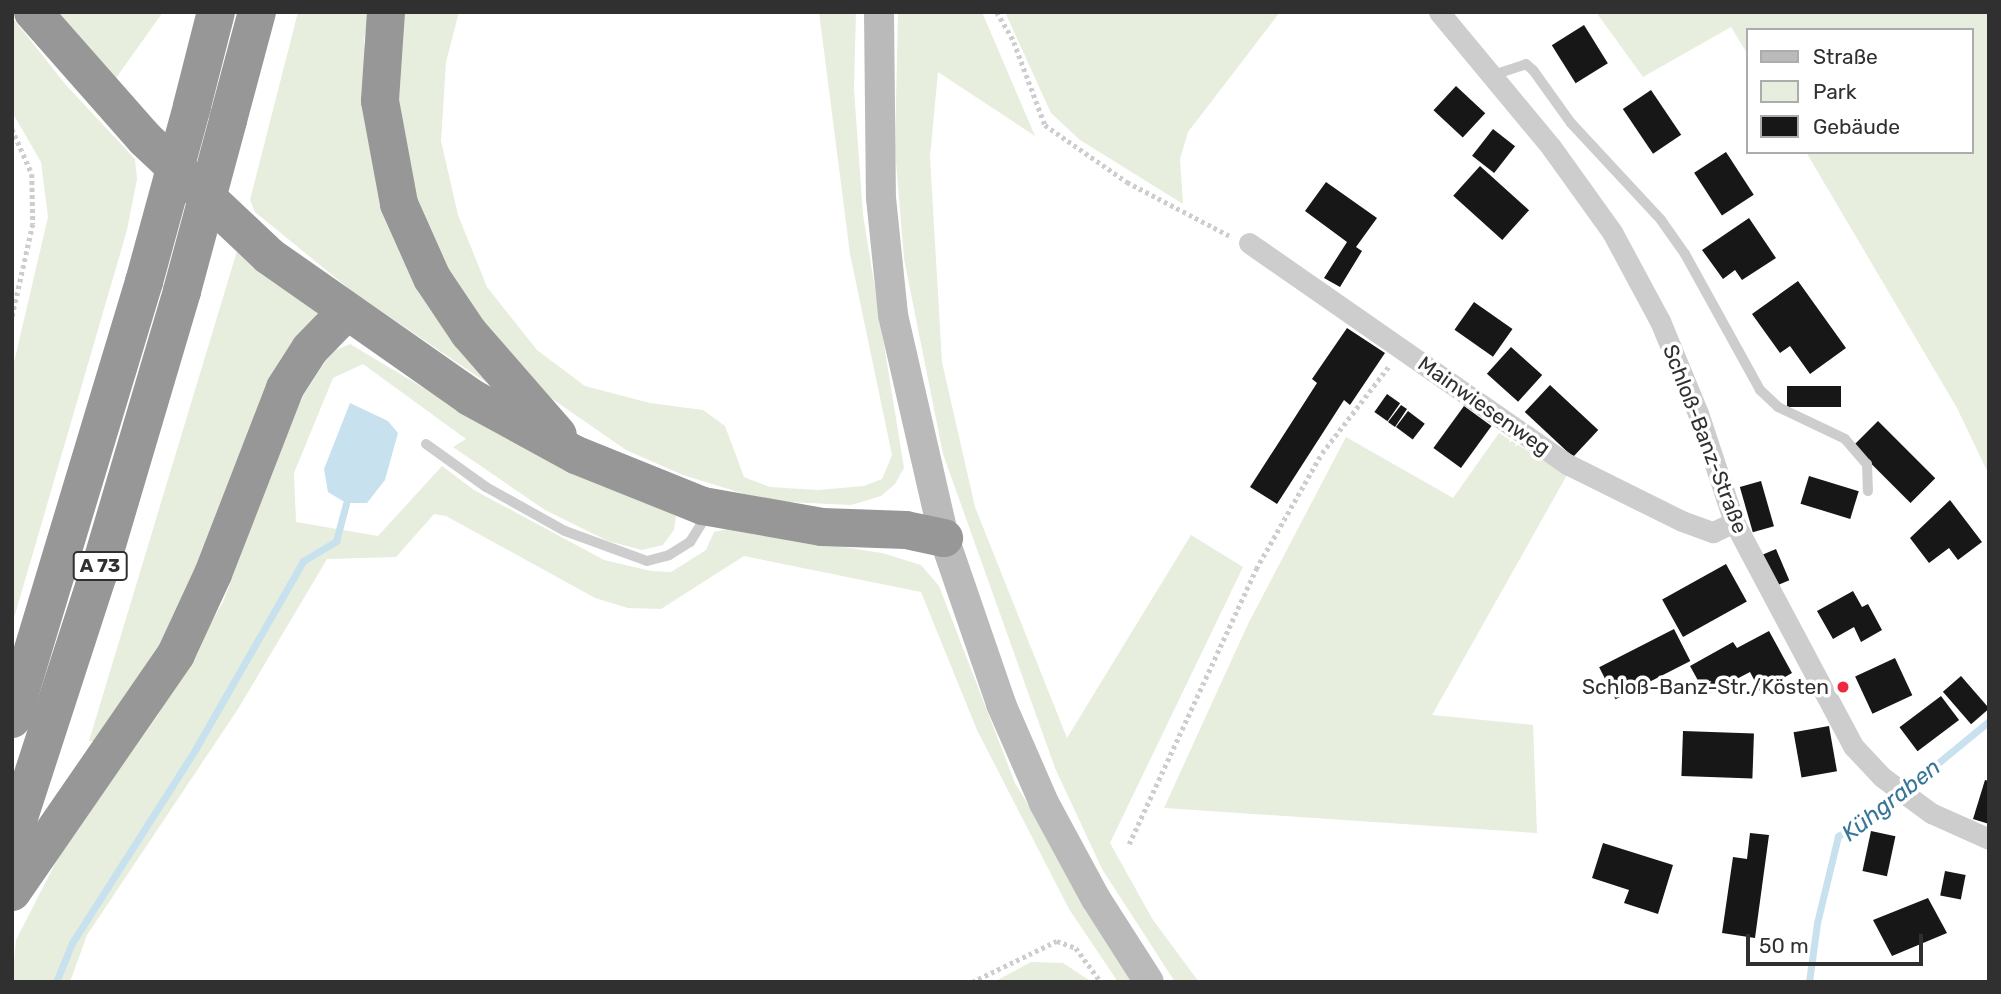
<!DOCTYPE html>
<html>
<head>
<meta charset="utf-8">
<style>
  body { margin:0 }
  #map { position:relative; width:2001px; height:994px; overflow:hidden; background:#fff; font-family:Rubik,sans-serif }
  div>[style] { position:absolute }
  .green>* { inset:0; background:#e7eedd }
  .water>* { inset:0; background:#c8e1ee }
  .stream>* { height:7px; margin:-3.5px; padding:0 3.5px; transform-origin:3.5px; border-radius:3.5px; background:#c8e1ee }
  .building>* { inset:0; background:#171717; transform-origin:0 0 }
  .path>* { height:4.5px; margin-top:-2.25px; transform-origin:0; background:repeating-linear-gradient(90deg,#cdcdcd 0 3.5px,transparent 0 7px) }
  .lane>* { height:10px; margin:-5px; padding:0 5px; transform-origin:5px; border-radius:5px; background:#cdcdcd }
  .street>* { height:21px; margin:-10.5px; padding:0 10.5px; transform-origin:10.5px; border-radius:10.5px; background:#cdcdcd }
  .secondary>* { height:30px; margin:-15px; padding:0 15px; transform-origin:15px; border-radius:15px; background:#bababa }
  .highway>* { height:38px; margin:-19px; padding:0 19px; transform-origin:19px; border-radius:19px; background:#979797 }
  .highway-bridge>* { height:38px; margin:-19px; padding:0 19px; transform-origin:19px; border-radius:19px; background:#979797 }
  .dots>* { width:19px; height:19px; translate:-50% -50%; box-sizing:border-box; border:4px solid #fff; border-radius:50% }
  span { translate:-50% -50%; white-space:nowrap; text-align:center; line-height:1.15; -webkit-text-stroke:7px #fff; paint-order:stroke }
  .shield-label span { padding:2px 5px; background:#fff; border:2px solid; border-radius:5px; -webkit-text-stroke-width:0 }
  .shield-label { font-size:19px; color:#303030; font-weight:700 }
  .street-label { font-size:21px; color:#303030 }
  .poi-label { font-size:21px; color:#303030 }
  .right { translate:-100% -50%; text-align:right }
  .water-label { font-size:23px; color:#387698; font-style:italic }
  .frame { position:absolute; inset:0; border:14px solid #303030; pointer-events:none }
  .legend { position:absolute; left:1746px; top:28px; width:228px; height:126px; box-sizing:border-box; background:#fff; border:2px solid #acacac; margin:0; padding:9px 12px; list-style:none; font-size:21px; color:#303030 }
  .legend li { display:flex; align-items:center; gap:14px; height:35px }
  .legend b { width:35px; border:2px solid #acacac }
  .scale { position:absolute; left:1746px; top:934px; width:177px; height:32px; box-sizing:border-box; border:4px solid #303030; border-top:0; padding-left:9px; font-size:21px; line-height:24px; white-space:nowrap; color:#303030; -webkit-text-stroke:5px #fff; paint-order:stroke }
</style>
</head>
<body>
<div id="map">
  <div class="green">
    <div style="clip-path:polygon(58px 12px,163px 12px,116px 78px)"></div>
    <div style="clip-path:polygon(298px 12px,369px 12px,364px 40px,367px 92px,487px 383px,353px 292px,255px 212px,250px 200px)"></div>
    <div style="clip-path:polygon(396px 12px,459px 12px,446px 62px,441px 141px,458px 215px,487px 287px,537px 350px,585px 386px,650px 403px,703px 410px,725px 426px,744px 477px,770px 487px,818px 490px,864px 486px,882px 479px,892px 455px,850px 254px,819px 12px,856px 12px,854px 89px,863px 215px,904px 468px,895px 484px,881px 496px,851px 505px,767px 501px,683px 475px,626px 450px,551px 398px,493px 340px,451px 276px,422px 212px,403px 155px,393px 86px)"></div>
    <div style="clip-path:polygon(898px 12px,982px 12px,1035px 136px,938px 72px,930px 157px,942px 362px,975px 507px,1067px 738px,1191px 535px,1243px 567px,1110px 843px,1153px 920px,1199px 982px,1175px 982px,1102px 869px,1055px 768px,943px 454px,904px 259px,895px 150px)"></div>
    <div style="clip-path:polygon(1005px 12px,1280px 12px,1188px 132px,1180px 159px,1183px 204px,1080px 140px,1051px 113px)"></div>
    <div style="clip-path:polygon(1596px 12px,1989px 12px,1989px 475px,1957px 408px,1806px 152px,1971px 152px,1971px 30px,1747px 30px,1747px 53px,1731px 27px,1643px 77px)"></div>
    <div style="clip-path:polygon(12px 17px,66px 85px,135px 159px,137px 179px,127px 230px,12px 625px,12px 371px,48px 217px,41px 162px,12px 112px)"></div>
    <div style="clip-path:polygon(237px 251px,320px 315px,172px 632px,99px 741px,89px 741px)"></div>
    <div style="clip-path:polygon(350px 344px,511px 440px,676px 516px,674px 530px,663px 545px,642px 550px,608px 541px,545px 510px,453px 447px,466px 439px,363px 364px,333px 378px,294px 473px,296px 522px,378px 536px,442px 466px,474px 490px,604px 560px,651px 571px,671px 572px,706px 550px,714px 532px,728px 529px,882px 553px,921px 565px,939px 586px,1015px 783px,1137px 982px,1118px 982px,1069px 909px,977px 730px,921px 592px,744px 556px,661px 609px,628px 608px,595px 598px,446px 516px,434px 514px,396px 557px,327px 559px,238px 709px,87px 935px,70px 982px,12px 982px,16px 940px,60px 854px,157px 716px,223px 602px,298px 404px,331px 352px)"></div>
    <div style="clip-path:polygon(1499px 433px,1567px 475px,1432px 715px,1533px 725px,1537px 833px,1164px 808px,1248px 624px,1346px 437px,1453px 498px)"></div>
    <div style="clip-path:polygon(1031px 962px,1063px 963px,1092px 982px,994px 982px)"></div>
  </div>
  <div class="water">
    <div style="clip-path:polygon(350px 403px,388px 421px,398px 433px,385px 480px,367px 503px,346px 503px,328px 492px,324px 469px)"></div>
  </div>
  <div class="stream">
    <div style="left:56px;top:982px;width:42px;rotate:-67.7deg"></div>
    <div style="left:72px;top:943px;width:231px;rotate:-57.5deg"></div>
    <div style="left:196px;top:748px;width:215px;rotate:-60.2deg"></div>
    <div style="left:303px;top:561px;width:39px;rotate:-31deg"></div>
    <div style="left:336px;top:541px;width:39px;rotate:-75deg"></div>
    <div style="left:1809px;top:982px;width:60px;rotate:-82.3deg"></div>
    <div style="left:1817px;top:923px;width:89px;rotate:-76.4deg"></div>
    <div style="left:1838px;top:836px;width:52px;rotate:-31.5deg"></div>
    <div style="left:1882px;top:809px;width:139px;rotate:-39.4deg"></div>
  </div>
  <div class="building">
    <div style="left:1584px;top:25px;width:45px;height:38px;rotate:58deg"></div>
    <div style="left:1456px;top:86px;width:40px;height:33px;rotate:43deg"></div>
    <div style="left:1651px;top:90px;width:54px;height:34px;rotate:56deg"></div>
    <div style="left:1493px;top:129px;width:28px;height:34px;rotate:38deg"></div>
    <div style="left:1726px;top:152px;width:51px;height:38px;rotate:57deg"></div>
    <div style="left:1480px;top:166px;width:66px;height:40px;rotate:42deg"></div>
    <div style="clip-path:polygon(1326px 182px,1377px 218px,1356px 247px,1362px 251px,1340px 287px,1324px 278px,1347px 242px,1305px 211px)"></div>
    <div style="clip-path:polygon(1749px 218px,1776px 258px,1742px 280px,1735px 270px,1723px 279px,1702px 250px)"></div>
    <div style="clip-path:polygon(1798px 281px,1846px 348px,1810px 374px,1790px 346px,1780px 353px,1752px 314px)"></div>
    <div style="left:1474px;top:302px;width:47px;height:34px;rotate:35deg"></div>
    <div style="clip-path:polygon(1347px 328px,1385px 353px,1350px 405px,1344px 400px,1277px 504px,1250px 487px,1317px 383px,1312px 379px)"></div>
    <div style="left:1511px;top:347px;width:42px;height:36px;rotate:42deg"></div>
    <div style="left:1550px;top:385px;width:66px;height:37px;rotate:43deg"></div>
    <div style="left:1841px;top:386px;width:21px;height:54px;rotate:90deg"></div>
    <div style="left:1387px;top:394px;width:16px;height:22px;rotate:35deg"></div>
    <div style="clip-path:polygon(1401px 405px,1407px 409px,1395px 427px,1388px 422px)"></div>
    <div style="left:1464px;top:406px;width:34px;height:52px;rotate:36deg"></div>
    <div style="left:1408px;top:411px;width:21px;height:20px;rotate:37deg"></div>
    <div style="left:1878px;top:421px;width:81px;height:35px;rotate:45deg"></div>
    <div style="left:1809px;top:476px;width:52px;height:29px;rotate:17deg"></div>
    <div style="left:1761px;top:481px;width:47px;height:22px;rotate:74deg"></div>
    <div style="clip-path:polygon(1950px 500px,1982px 542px,1958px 560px,1949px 548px,1929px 563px,1910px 538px)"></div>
    <div style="left:1776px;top:549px;width:34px;height:18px;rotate:67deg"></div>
    <div style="left:1726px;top:564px;width:43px;height:73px;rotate:61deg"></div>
    <div style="clip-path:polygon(1853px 591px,1862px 607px,1868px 604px,1882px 630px,1861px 642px,1854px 627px,1833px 639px,1817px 611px)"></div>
    <div style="left:1674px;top:629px;width:36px;height:84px;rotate:63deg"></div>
    <div style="clip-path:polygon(1769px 631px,1792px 673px,1760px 691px,1750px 672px,1706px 695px,1690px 666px,1733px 642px,1737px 648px)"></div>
    <div style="left:1895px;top:658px;width:41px;height:44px;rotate:65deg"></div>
    <div style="left:1961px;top:676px;width:43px;height:24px;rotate:49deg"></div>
    <div style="left:1941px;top:696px;width:30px;height:52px;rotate:53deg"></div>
    <div style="left:1829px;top:726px;width:46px;height:36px;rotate:80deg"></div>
    <div style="left:1683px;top:731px;width:71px;height:45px;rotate:2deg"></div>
    <div style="clip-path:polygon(1985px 780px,1989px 781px,1989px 824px,1973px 819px)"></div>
    <div style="left:1871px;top:831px;width:25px;height:41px;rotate:12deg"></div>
    <div style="clip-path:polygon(1750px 833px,1769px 835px,1755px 938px,1722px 933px,1733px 857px,1747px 859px)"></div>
    <div style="clip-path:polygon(1603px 843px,1673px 865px,1658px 914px,1624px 903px,1629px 890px,1592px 878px)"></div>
    <div style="left:1945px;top:871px;width:21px;height:25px;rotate:11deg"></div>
    <div style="clip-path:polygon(1928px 898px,1947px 933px,1892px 956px,1873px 920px)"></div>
  </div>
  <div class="path">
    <div style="left:997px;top:12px;width:34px;rotate:60deg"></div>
    <div style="left:1014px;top:42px;width:89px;rotate:69.5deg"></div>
    <div style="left:1045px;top:125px;width:100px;rotate:34.8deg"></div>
    <div style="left:1127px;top:182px;width:116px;rotate:27.7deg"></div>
    <div style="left:12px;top:129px;width:49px;rotate:66deg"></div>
    <div style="left:32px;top:174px;width:50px;rotate:88.9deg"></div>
    <div style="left:33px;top:224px;width:96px;rotate:102.6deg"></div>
    <div style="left:1129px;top:844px;width:303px;rotate:-65.2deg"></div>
    <div style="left:1256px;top:569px;width:133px;rotate:-60.4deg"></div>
    <div style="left:1322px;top:453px;width:110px;rotate:-52.4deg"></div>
    <div style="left:972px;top:982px;width:94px;rotate:-25.8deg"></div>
    <div style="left:1057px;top:941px;width:20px;rotate:20deg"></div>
    <div style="left:1076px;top:948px;width:42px;rotate:53.7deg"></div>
  </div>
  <div class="lane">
    <div style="left:1490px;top:76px;width:38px;rotate:-18deg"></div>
    <div style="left:1526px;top:64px;width:9px;rotate:41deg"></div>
    <div style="left:1533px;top:70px;width:65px;rotate:54.4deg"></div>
    <div style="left:1571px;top:123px;width:132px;rotate:47.1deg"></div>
    <div style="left:1661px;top:220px;width:42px;rotate:54.8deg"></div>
    <div style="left:1685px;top:254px;width:155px;rotate:61.1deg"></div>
    <div style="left:1760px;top:390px;width:25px;rotate:43deg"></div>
    <div style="left:1778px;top:407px;width:74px;rotate:25.5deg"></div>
    <div style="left:1845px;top:439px;width:33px;rotate:49deg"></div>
    <div style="left:1867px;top:464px;width:27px;rotate:88deg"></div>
    <div style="left:426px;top:444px;width:74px;rotate:35.6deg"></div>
    <div style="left:486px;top:487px;width:90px;rotate:29.1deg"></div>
    <div style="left:565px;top:531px;width:87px;rotate:20.1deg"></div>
    <div style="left:647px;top:561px;width:23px;rotate:-15deg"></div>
    <div style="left:669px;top:555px;width:25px;rotate:-32deg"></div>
    <div style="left:690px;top:542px;width:34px;rotate:-58deg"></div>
  </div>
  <div class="street">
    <div style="left:1439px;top:12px;width:175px;rotate:50.3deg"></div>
    <div style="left:1551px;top:147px;width:105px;rotate:54.3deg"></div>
    <div style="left:1612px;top:232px;width:101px;rotate:61.7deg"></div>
    <div style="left:1660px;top:321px;width:100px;rotate:67.6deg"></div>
    <div style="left:1698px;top:413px;width:115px;rotate:71.7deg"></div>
    <div style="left:1734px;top:522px;width:254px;rotate:62deg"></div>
    <div style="left:1853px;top:746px;width:42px;rotate:46.9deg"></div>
    <div style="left:1882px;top:777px;width:61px;rotate:36.3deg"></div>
    <div style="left:1931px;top:813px;width:64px;rotate:24.1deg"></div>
    <div style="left:1249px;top:243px;width:387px;rotate:34.8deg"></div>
    <div style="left:1567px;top:464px;width:128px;rotate:26.4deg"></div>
    <div style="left:1682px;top:521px;width:33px;rotate:20deg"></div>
    <div style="left:1713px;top:532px;width:23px;rotate:-25deg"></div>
  </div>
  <div class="secondary">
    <div style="left:879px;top:12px;width:186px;rotate:89.4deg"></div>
    <div style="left:881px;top:198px;width:118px;rotate:84.1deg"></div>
    <div style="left:893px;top:315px;width:229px;rotate:77.1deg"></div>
    <div style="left:944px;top:538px;width:176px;rotate:71deg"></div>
    <div style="left:1001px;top:704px;width:108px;rotate:66.5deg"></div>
    <div style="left:1044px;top:803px;width:109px;rotate:61.6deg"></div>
    <div style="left:1096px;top:899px;width:98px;rotate:57.4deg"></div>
  </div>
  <div class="highway">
    <div style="left:33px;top:12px;width:169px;rotate:48.6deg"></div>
    <div style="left:145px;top:139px;width:170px;rotate:43.3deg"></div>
    <div style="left:269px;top:256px;width:246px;rotate:35deg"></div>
    <div style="left:470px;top:397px;width:121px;rotate:28.7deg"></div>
    <div style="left:576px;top:455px;width:137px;rotate:21.9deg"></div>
    <div style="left:703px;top:506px;width:121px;rotate:10deg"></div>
    <div style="left:822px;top:527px;width:84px;rotate:2deg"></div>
    <div style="left:906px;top:530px;width:39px;rotate:12deg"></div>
    <div style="left:386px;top:12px;width:89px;rotate:93.9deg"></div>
    <div style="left:380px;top:101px;width:105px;rotate:79.5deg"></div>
    <div style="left:399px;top:204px;width:81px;rotate:66deg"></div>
    <div style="left:432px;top:278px;width:66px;rotate:56.1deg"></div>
    <div style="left:469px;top:333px;width:135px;rotate:48.9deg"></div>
    <div style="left:192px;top:106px;width:97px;rotate:-75.7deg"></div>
    <div style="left:228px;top:120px;width:112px;rotate:-75deg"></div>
    <div style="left:12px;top:719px;width:457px;rotate:-73.2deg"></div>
    <div style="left:12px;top:839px;width:278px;rotate:-72deg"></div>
    <div style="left:98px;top:575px;width:296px;rotate:-73.5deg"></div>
    <div style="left:12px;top:892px;width:289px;rotate:-55.4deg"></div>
    <div style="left:176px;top:654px;width:88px;rotate:-65.2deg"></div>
    <div style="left:213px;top:574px;width:199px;rotate:-68.8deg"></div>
    <div style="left:285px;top:388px;width:46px;rotate:-57.3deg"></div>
    <div style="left:310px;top:349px;width:52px;rotate:-45.8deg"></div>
  </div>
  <div class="highway-bridge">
    <div style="left:144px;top:282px;width:182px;rotate:-74.7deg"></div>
    <div style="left:182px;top:291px;width:177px;rotate:-74.9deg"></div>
  </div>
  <div class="dots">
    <div style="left:1843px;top:687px;background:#f0283f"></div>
  </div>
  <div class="shield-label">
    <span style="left:100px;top:566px">A 73</span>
  </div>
  <div class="street-label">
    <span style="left:1484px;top:406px;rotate:35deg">Mainwiesenweg</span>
    <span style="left:1705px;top:439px;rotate:69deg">Schloß-Banz-Straße</span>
  </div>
  <div class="poi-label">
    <span class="right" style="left:1829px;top:687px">Schloß-Banz-Str./Kösten</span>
  </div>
  <div class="water-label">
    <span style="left:1891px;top:800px;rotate:-38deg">Kühgraben</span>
  </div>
  <div class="frame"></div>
  <ul class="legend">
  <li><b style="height:9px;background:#bababa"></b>Straße</li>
  <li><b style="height:19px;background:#e7eedd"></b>Park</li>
  <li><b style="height:19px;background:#171717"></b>Gebäude</li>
  </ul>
  <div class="scale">50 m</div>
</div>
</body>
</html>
